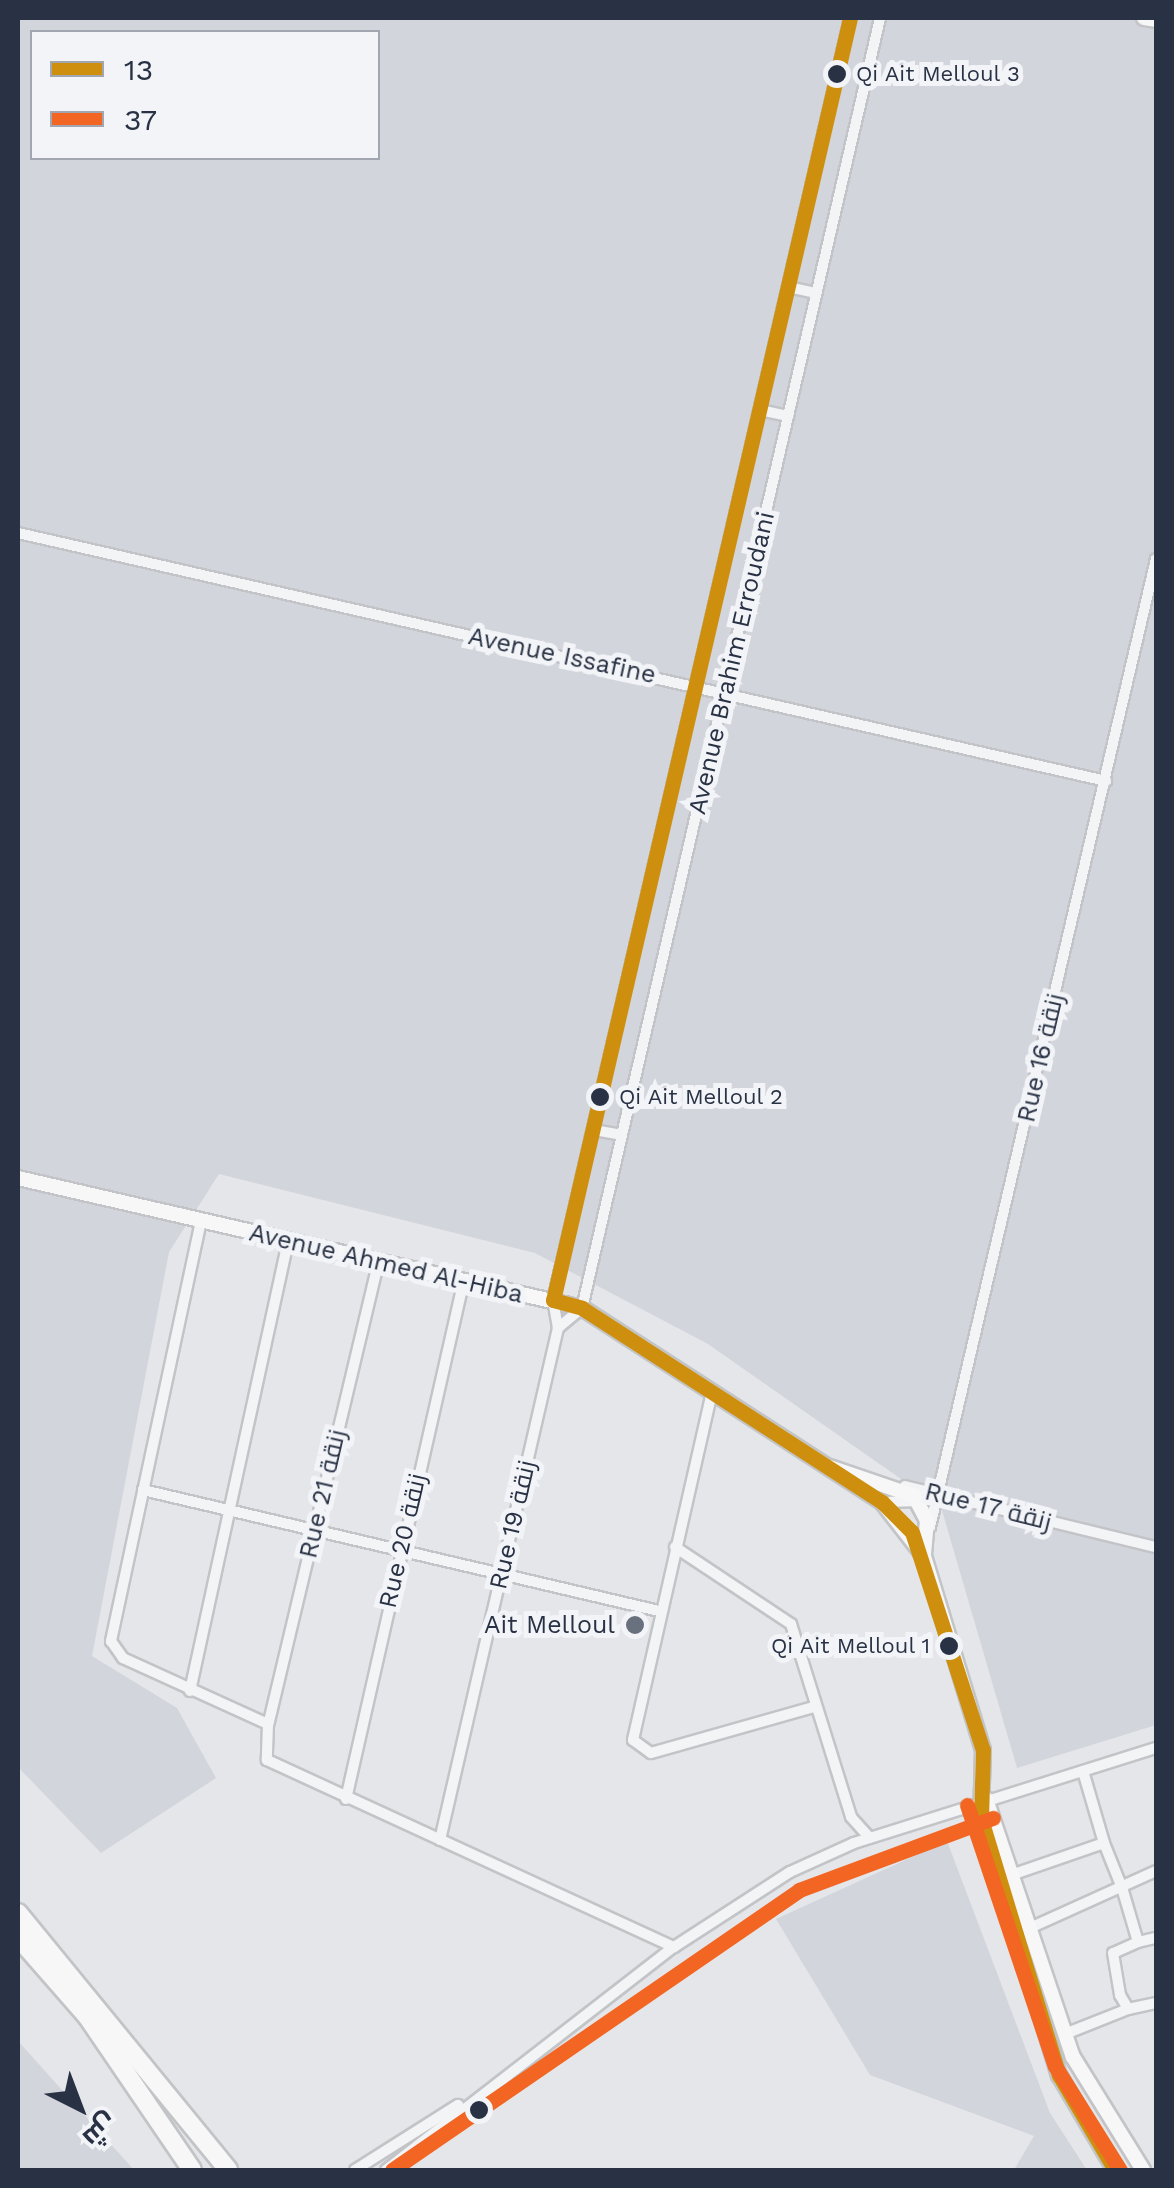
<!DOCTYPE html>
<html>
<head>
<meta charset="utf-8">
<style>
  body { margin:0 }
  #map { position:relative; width:1174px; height:2188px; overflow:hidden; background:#e4e6e9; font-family:"Work Sans",Cairo,sans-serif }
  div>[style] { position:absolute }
  .built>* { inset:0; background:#d2d5dc }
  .roads { filter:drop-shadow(2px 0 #c2c4c7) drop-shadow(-2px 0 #c2c4c7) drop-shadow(0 2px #c2c4c7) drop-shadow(0 -2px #c2c4c7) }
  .street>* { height:10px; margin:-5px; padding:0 5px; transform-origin:5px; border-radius:5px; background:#f3f4f6 }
  .secondary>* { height:14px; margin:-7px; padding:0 7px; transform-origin:7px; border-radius:7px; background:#f7f7f7 }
  .highway>* { height:18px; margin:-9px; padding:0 9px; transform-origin:9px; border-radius:9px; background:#f7f7f7 }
  .bus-1>* { height:15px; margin:-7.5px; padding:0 7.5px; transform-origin:7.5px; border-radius:7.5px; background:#ce8f0e }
  .bus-2>* { height:15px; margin:-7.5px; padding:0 7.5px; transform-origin:7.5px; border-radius:7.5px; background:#f26522 }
  .dots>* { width:28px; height:28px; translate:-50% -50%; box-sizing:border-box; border:5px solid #f2f4f8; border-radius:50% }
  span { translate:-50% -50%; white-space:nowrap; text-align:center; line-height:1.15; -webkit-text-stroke:10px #f2f4f8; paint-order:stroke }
  .bus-label { font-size:22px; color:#293244 }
  .left { translate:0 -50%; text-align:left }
  .right { translate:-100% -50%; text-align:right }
  .street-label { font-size:25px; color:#293244 }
  .poi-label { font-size:25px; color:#293244 }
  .frame { position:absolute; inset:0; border:20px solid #293244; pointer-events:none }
  .legend { position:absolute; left:30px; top:30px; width:350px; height:130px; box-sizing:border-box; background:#f2f4f8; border:2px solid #a2a6b0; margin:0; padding:12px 18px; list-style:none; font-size:30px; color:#293244 }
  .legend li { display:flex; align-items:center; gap:20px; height:50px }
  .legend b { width:50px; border:2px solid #a2a6b0 }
  .north { position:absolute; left:30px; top:2058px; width:100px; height:100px; -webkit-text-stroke:8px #f2f4f8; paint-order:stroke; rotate:138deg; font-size:28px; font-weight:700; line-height:40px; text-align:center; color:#293244 }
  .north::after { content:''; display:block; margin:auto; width:35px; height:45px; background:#293244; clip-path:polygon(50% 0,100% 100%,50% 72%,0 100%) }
</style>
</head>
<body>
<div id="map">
  <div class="built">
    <div style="clip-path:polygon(evenodd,18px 18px,1156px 18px,1156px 1725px,1017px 1768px,941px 1507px,708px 1344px,535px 1253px,219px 1174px,169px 1252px,92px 1656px,177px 1708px,216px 1778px,101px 1853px,18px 1767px,18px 18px,32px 32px,378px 32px,378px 158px,32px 158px,32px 32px)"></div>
    <div style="clip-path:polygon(947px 1841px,1050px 2113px,1087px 2170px,1014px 2170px,1034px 2136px,870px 2075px,776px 1919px)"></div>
    <div style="clip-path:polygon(18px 2040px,18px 2041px,134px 2170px,18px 2170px)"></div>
  </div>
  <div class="roads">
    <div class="street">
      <div style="left:788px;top:287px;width:29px;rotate:12deg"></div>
      <div style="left:760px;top:410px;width:29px;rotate:12deg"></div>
      <div style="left:18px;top:533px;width:1116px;rotate:12.84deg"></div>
      <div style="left:594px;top:1130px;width:28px;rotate:10deg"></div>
      <div style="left:201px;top:1221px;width:430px;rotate:102.1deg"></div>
      <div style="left:111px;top:1641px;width:21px;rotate:55deg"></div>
      <div style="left:123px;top:1658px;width:159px;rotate:24.5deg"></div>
      <div style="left:378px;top:1264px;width:473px;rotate:103.4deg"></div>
      <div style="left:268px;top:1724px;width:36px;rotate:92deg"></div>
      <div style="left:267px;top:1760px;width:448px;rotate:24.7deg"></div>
      <div style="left:558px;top:1328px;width:31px;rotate:-40deg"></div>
      <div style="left:582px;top:1308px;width:1324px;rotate:-76.99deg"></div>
      <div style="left:712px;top:1392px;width:357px;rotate:102.8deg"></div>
      <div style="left:633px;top:1740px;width:22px;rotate:36deg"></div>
      <div style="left:651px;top:1753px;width:169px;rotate:-15.8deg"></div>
      <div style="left:905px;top:1486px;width:258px;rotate:13.7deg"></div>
      <div style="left:143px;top:1490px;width:530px;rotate:13.2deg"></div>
      <div style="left:882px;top:1502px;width:41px;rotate:-1.4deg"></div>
      <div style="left:930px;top:1527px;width:994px;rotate:-76.86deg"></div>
      <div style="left:675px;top:1547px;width:139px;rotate:33.6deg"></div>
      <div style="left:791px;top:1624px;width:202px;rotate:72.7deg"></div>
      <div style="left:851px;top:1817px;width:28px;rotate:48deg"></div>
      <div style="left:190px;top:1691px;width:459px;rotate:-77.7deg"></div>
      <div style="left:1083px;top:1771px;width:75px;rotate:73.7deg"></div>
      <div style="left:346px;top:1799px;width:528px;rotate:-77.2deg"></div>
      <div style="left:440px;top:1840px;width:525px;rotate:-77.02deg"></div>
      <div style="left:558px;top:1328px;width:28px;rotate:-100deg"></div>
      <div style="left:553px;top:1300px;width:1316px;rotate:-76.96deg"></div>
      <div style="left:1017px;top:1873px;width:92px;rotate:-19deg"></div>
      <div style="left:1104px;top:1843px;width:43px;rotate:68.2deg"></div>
      <div style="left:1123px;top:1891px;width:53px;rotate:73.6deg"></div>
      <div style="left:1138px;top:1942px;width:18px;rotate:-13deg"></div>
      <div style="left:1032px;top:1927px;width:136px;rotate:-24.3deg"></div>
      <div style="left:1138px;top:1942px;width:27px;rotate:156deg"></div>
      <div style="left:1113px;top:1953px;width:43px;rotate:80.5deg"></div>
      <div style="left:1120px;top:1995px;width:16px;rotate:60deg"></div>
      <div style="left:1128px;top:2009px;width:29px;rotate:-12deg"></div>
      <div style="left:1065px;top:2034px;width:68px;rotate:-21.6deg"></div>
      <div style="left:355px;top:2170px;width:122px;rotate:-32.3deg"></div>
      <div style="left:386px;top:2170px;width:364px;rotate:-37.8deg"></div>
      <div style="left:674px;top:1947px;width:138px;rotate:-32.9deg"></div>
      <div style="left:790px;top:1872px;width:70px;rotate:-24.4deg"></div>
      <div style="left:854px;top:1843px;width:317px;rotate:-17.5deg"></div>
    </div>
    <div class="secondary">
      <div style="left:1144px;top:18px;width:12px;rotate:9deg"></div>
      <div style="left:18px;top:1178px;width:579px;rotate:12.98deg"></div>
      <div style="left:582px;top:1308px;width:357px;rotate:32.9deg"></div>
      <div style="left:882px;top:1502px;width:68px;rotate:52.1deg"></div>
      <div style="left:924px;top:1556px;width:203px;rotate:73.1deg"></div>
      <div style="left:983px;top:1750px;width:69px;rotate:91.7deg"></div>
      <div style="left:981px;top:1819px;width:268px;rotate:73.1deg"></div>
      <div style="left:1059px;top:2075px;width:110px;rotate:59.5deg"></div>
      <div style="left:830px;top:1467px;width:89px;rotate:19deg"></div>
      <div style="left:914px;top:1496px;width:27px;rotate:62deg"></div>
      <div style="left:927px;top:1520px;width:35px;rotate:95deg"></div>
      <div style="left:986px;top:1799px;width:272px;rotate:71.4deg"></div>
      <div style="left:1073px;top:2057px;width:133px;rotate:58.2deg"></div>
    </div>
    <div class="highway">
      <div style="left:18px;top:1913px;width:332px;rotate:50.7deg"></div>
      <div style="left:18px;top:1937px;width:105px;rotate:48.9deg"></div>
      <div style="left:87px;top:2016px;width:186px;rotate:55.7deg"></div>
    </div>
  </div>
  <div class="bus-1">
    <div style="left:850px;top:18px;width:1316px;rotate:103.04deg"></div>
    <div style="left:553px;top:1300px;width:30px;rotate:15deg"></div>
    <div style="left:582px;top:1308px;width:357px;rotate:32.9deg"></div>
    <div style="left:882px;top:1502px;width:42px;rotate:45deg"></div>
    <div style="left:912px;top:1532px;width:229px;rotate:72deg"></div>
    <div style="left:983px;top:1750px;width:69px;rotate:91.7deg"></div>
    <div style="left:981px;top:1819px;width:268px;rotate:73.1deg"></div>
    <div style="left:1059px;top:2075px;width:110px;rotate:59.5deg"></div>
  </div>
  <div class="bus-2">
    <div style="left:967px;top:1805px;width:275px;rotate:71.4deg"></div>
    <div style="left:1055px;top:2066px;width:123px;rotate:58deg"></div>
    <div style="left:392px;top:2170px;width:494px;rotate:-34.5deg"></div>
    <div style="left:799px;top:1890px;width:207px;rotate:-20.4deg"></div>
  </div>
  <div class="dots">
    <div style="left:837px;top:74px;background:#293244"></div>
    <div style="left:600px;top:1097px;background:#293244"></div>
    <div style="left:635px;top:1625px;background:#6a717e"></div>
    <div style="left:949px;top:1646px;background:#293244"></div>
    <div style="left:479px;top:2110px;background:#293244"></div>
  </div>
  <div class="bus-label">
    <span class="left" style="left:856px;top:74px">Qi Ait Melloul 3</span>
    <span class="left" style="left:619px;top:1097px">Qi Ait Melloul 2</span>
    <span class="right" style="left:930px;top:1646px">Qi Ait Melloul 1</span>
  </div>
  <div class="street-label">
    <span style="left:562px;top:656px;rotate:12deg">Avenue Issafine</span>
    <span style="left:732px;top:663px;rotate:-77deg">Avenue Brahim Erroudani</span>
    <span style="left:1041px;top:1058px;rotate:-77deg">Rue 16 زنقة</span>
    <span style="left:386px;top:1264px;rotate:13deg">Avenue Ahmed Al-Hiba</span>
    <span style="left:323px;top:1494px;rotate:-77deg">Rue 21 زنقة</span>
    <span style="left:988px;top:1507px;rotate:14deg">Rue 17 زنقة</span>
    <span style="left:513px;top:1525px;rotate:-77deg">Rue 19 زنقة</span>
    <span style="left:403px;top:1541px;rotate:-77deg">Rue 20 زنقة</span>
  </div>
  <div class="poi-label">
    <span class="right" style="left:615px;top:1625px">Ait Melloul</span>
  </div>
  <div class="frame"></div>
  <ul class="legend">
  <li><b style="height:12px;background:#ce8f0e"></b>13</li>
  <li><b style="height:12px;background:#f26522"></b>37</li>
  </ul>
  <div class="north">ش</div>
</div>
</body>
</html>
